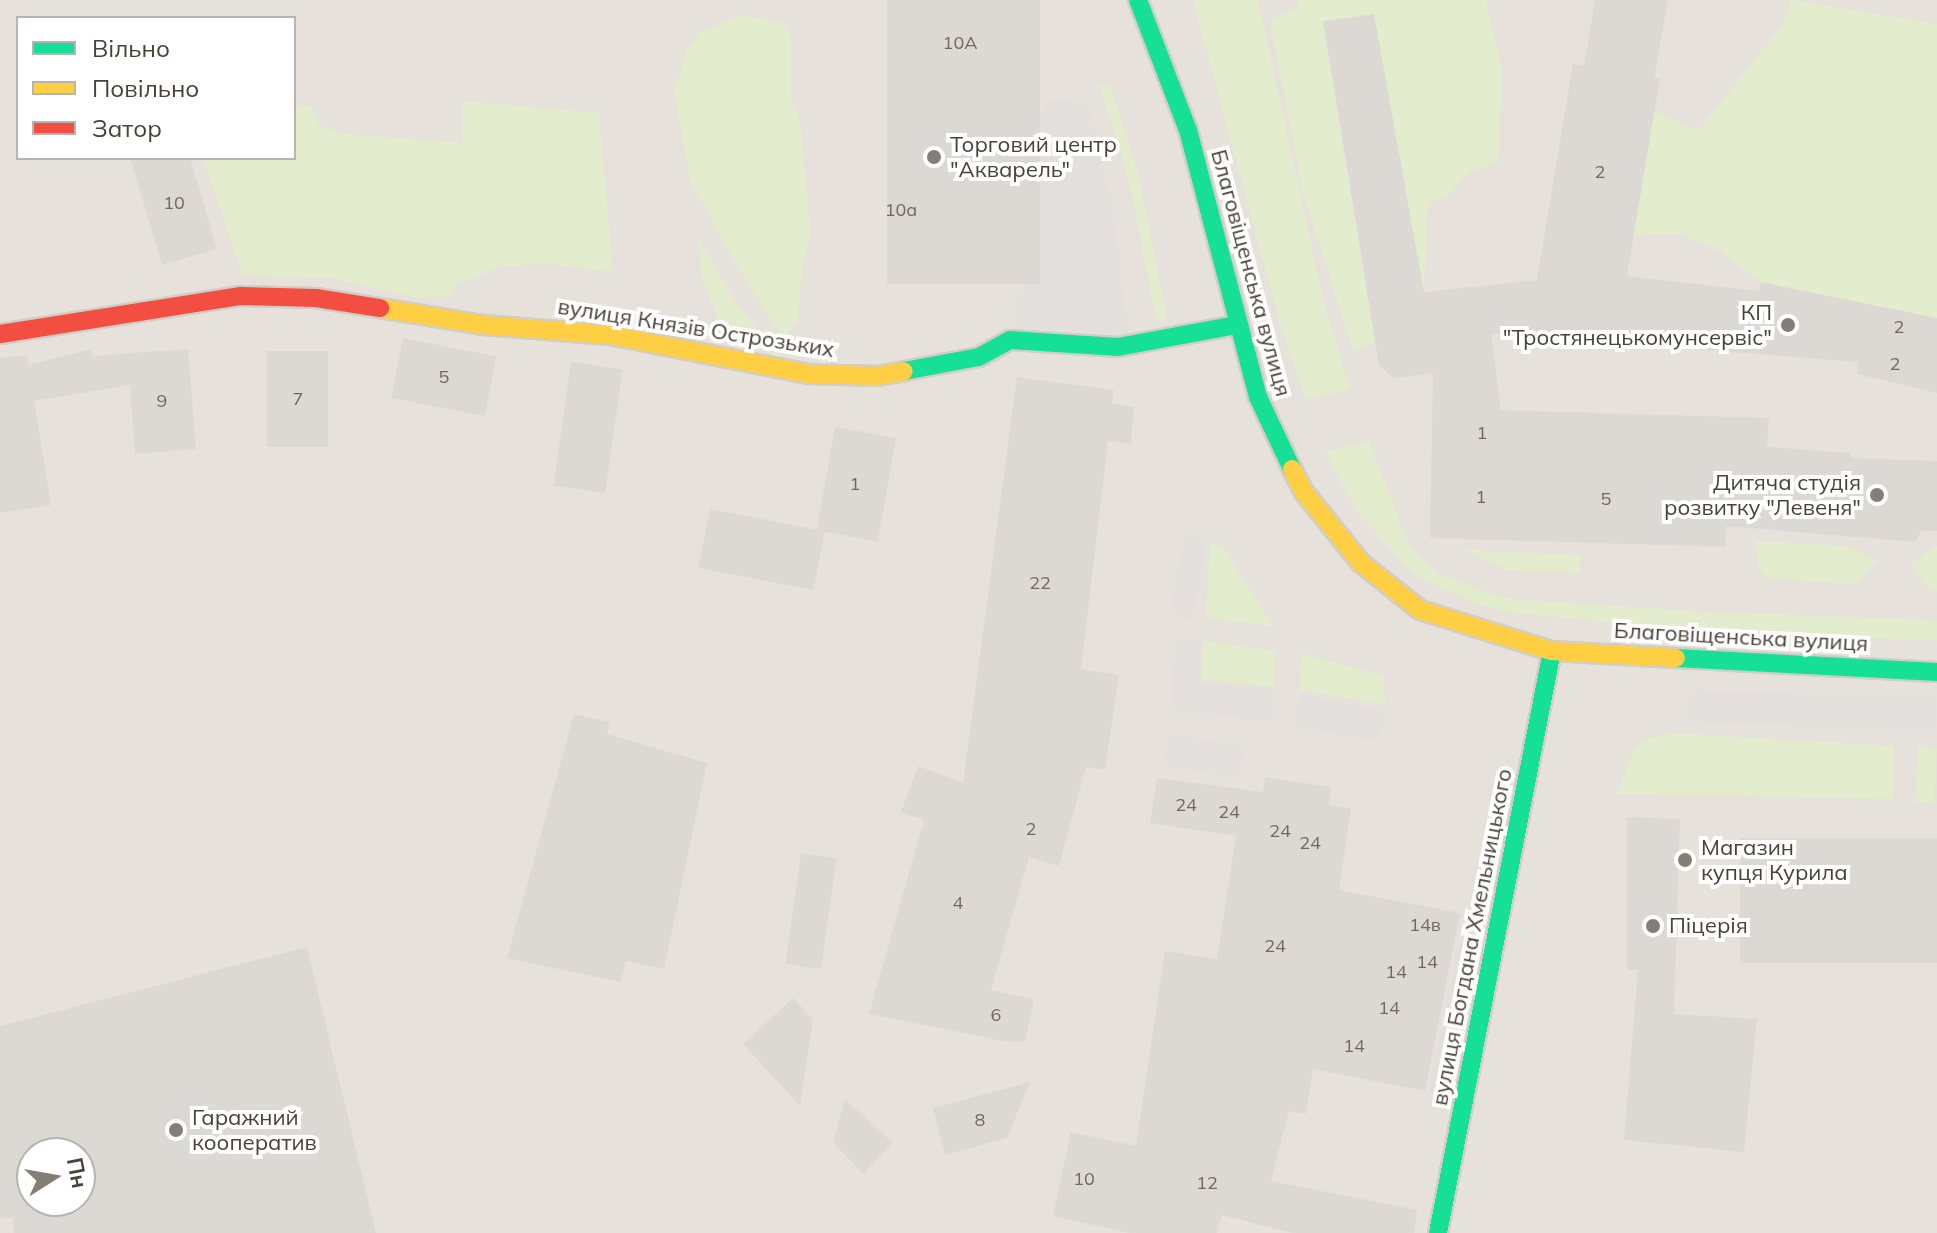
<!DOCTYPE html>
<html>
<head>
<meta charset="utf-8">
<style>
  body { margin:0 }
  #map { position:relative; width:1937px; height:1233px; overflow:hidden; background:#f2f0ed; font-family:Mulish,sans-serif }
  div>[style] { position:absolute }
  .residential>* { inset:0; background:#e6e1da }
  .green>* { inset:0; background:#e3edcd; transform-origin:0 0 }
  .parking>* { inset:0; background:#e2dfdc; transform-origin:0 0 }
  .building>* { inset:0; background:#dcd9d5; transform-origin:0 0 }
  .roads { filter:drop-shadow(2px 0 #d3cec5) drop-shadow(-2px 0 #d3cec5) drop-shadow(0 2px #d3cec5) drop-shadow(0 -2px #d3cec5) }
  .fast>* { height:18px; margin:-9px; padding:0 9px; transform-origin:9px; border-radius:9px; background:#16e098 }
  .slow>* { height:18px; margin:-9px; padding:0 9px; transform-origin:9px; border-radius:9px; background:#ffcf43 }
  .jam>* { height:18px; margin:-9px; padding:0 9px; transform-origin:9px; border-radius:9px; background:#f24e42 }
  .dots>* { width:22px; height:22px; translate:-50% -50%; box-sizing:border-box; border:4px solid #fff; border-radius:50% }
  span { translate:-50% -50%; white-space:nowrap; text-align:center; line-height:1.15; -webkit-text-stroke:8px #fff; paint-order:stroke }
  .number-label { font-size:18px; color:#6f6860 }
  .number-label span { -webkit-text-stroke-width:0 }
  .poi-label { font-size:22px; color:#4a4138 }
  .left { translate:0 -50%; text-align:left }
  .right { translate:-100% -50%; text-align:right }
  .street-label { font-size:22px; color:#4a4138 }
  .legend { position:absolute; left:16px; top:16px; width:280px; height:144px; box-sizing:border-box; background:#fff; border:2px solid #b7b3af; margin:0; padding:10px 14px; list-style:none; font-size:24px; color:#4a4138 }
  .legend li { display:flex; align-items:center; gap:16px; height:40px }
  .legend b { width:40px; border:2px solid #b7b3af }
  .north { position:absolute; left:16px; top:1137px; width:80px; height:80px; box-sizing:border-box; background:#fff; border:2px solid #b7b3af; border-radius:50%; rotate:79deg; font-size:22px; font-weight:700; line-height:32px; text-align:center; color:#4a4138 }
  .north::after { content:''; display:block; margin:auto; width:28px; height:36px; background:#857e77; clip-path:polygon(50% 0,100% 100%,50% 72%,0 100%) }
</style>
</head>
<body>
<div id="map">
  <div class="residential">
    <div style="clip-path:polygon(evenodd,0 0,1937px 0,1937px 1233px,0 1233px,0 0,18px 18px,294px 18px,294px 158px,18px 158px,18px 18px,0 0,32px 1153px,80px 1153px,80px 1201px,32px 1201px,32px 1153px)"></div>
  </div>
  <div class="green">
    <div style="clip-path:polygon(1193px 0,1258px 0,1323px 299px,1350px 389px,1306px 399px,1279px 320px)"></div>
    <div style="clip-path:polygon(1298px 0,1486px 0,1502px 67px,1499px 162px,1469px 172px,1448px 196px,1428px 203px,1424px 292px,1371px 298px,1376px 342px,1353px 350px,1303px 193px,1270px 21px,1299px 7px)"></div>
    <div style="clip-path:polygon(1792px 0,1937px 24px,1937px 318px,1760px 282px,1720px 251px,1680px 234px,1634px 235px,1623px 224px,1636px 133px,1655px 111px,1698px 131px,1783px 24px)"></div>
    <div style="clip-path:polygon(742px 15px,783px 23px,791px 36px,791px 96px,800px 122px,811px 234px,802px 266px,798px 320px,787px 335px,777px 329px,726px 247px,690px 179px,674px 92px,687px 50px,701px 31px)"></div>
    <div style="clip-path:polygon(1099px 85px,1110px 85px,1139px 177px,1167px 318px,1156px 320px,1129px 180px)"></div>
    <div style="clip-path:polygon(462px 101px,599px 113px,613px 272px,549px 264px,503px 266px,454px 286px,450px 297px,413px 297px,333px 278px,243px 276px,203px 158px,294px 158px,294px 107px,311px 106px,319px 125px,343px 134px,463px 143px)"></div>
    <div style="clip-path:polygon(699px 239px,734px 300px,780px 358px,723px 332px,700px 273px)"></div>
    <div style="clip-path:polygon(1369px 442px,1410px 548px,1440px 574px,1484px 591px,1509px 599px,1691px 611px,1937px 620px,1937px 641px,1691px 630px,1505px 612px,1474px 603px,1413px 574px,1358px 513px,1325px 452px)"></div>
    <div style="clip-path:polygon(1210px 541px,1225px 550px,1273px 626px,1206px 618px)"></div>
    <div style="clip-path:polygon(1756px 541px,1844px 546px,1877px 560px,1859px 581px,1849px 584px,1768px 579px,1758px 568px)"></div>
    <div style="clip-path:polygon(1937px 545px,1937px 592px,1924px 584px,1911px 563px)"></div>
    <div style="clip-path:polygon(1463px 550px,1580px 555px,1580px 573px,1508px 570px)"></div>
    <div style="clip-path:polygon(1203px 641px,1275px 651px,1275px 687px,1202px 679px)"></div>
    <div style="clip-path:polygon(1301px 653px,1384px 676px,1385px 705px,1300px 690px)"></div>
    <div style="clip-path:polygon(1668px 733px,1894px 746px,1893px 799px,1617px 794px,1634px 750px,1641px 741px)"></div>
    <div style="left:1918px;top:747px;width:19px;height:55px;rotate:3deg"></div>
  </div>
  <div class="parking">
    <div style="clip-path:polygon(1044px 99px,1089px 104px,1113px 211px,1128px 335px,1014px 326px)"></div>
    <div style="left:1184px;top:536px;width:23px;height:81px;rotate:10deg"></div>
    <div style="clip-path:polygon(1176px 638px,1200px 641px,1198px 683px,1274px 691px,1273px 722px,1170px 709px)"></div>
    <div style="left:1690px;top:690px;width:247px;height:32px;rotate:2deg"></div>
    <div style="left:1300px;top:695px;width:86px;height:31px;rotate:11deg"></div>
    <div style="left:1168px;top:734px;width:78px;height:32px;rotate:9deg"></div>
    <div style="left:1481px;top:846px;width:19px;height:250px;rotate:12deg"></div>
  </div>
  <div class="building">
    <div style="left:887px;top:0;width:153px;height:284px"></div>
    <div style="clip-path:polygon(1595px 0,1668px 0,1654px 78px,1660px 79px,1627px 276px,1759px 291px,1760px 282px,1937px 318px,1937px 393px,1857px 374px,1858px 362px,1491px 333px,1501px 410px,1769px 418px,1767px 447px,1850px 453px,1850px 458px,1937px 461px,1937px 531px,1922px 531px,1915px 542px,1726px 526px,1725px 547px,1430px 538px,1433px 373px,1393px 378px,1379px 365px,1323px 21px,1374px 14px,1424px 292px,1537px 280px,1573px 64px,1584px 66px)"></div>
    <div style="clip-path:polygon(130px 158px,190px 158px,217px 249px,162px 265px)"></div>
    <div style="left:403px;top:338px;width:95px;height:61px;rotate:11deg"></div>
    <div style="clip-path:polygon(91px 349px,92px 356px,188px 349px,196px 449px,135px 454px,130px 385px,34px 401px,51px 505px,0 513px,0 358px,27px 355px,29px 365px)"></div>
    <div style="left:267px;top:351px;width:61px;height:96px"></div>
    <div style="left:571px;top:362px;width:52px;height:125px;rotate:8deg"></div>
    <div style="clip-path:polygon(1017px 377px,1114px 390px,1112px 403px,1134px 407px,1131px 444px,1108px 441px,1081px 669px,1119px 675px,1105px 770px,1086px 767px,1059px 866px,1029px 857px,991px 990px,1034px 999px,1025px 1042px,1008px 1042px,869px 1014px,924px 820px,901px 812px,918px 766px,963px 783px)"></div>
    <div style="left:835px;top:427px;width:62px;height:105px;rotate:10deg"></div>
    <div style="left:710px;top:509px;width:117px;height:60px;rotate:11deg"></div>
    <div style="clip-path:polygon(574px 714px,610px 722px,607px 734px,707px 763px,664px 969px,626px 961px,620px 982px,507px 958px)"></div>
    <div style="clip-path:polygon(1265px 777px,1331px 787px,1329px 805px,1351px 808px,1339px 890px,1460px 913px,1425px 1091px,1313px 1069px,1306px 1114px,1289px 1111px,1271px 1181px,1417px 1210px,1414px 1233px,1292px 1233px,1222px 1215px,1217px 1233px,1130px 1233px,1053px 1216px,1071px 1132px,1136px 1146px,1165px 951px,1217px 959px,1236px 836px,1150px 823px,1157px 778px,1263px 792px)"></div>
    <div style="clip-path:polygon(1627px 817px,1680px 819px,1674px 1014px,1757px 1019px,1744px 1152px,1624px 1140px,1638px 970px,1627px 970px)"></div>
    <div style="left:1937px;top:838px;width:125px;height:197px;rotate:90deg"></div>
    <div style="left:801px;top:853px;width:36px;height:112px;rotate:8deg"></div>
    <div style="clip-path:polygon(evenodd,307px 947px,376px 1233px,14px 1233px,12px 1217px,0 1219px,0 1026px,307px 947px,32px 1153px,80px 1153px,80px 1201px,32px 1201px,32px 1153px)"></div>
    <div style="clip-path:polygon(793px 998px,813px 1019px,800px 1106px,743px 1044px)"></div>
    <div style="clip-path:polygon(1030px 1082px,1007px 1138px,945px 1155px,933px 1108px)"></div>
    <div style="clip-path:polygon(845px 1099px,893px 1143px,863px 1174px,833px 1142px)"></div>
  </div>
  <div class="roads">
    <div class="fast">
      <div style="left:1138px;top:0;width:139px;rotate:69deg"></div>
      <div style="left:1188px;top:130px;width:276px;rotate:75.3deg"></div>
      <div style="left:1258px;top:397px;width:80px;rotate:64.7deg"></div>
      <div style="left:904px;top:371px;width:76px;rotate:-10.6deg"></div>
      <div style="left:979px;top:357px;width:35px;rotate:-29deg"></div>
      <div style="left:1010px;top:340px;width:108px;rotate:3.7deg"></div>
      <div style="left:1118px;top:347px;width:121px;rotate:-10.5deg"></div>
      <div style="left:1676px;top:658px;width:261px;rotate:3.1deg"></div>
      <div style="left:1438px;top:1233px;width:593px;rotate:-78.92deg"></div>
    </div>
    <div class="slow">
      <div style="left:380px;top:308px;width:104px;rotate:9.4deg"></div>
      <div style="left:483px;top:325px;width:127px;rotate:4.5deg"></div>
      <div style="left:610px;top:335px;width:203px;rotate:11.1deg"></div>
      <div style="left:809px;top:374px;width:68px;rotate:1.7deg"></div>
      <div style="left:877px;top:376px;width:27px;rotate:-10deg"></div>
      <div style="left:1292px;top:469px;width:25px;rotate:63deg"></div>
      <div style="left:1303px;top:491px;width:92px;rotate:51.1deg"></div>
      <div style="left:1361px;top:563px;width:75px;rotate:38.5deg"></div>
      <div style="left:1420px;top:610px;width:138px;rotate:17.3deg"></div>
      <div style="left:1552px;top:651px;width:124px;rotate:3.2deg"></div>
    </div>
    <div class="jam">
      <div style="left:0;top:334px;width:244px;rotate:-9deg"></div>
      <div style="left:241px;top:296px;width:75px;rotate:1.5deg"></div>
      <div style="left:316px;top:298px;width:65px;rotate:8.9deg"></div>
    </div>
  </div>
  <div class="dots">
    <div style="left:934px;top:157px;background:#857e77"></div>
    <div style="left:1788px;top:325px;background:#857e77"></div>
    <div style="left:1877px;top:495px;background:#857e77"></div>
    <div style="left:1685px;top:860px;background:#857e77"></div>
    <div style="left:1653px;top:926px;background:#857e77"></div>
    <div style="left:176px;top:1130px;background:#857e77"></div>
  </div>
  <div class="number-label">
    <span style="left:960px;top:43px">10A</span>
    <span style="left:1600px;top:172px">2</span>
    <span style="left:174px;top:203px">10</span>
    <span style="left:901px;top:210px">10а</span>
    <span style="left:1899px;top:327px">2</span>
    <span style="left:1895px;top:364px">2</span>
    <span style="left:444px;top:377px">5</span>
    <span style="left:298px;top:399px">7</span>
    <span style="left:162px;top:401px">9</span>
    <span style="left:1482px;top:433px">1</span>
    <span style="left:855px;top:484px">1</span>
    <span style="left:1481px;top:497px">1</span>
    <span style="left:1606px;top:499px">5</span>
    <span style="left:1040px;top:583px">22</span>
    <span style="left:1186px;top:805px">24</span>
    <span style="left:1229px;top:812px">24</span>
    <span style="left:1031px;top:829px">2</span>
    <span style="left:1280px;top:831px">24</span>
    <span style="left:1310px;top:843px">24</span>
    <span style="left:958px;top:903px">4</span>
    <span style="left:1425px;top:925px">14в</span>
    <span style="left:1275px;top:946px">24</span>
    <span style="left:1427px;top:962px">14</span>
    <span style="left:1396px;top:972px">14</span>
    <span style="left:1389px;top:1008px">14</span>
    <span style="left:996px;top:1015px">6</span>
    <span style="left:1354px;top:1046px">14</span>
    <span style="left:980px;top:1120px">8</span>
    <span style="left:1084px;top:1179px">10</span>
    <span style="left:1207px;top:1183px">12</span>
  </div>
  <div class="poi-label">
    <span class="left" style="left:950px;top:157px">Торговий центр<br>"Акварель"</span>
    <span class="right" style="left:1772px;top:325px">КП<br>"Тростянецькомунсервіс"</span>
    <span class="right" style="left:1861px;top:495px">Дитяча студія<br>розвитку "Левеня"</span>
    <span class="left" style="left:1701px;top:860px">Магазин<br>купця Курила</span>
    <span class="left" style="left:1669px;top:926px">Піцерія</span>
    <span class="left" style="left:192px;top:1130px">Гаражний<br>кооператив</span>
  </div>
  <div class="street-label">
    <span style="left:1251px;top:273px;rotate:75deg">Благовіщенська вулиця</span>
    <span style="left:696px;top:328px;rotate:9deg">вулиця Князів Острозьких</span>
    <span style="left:1741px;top:637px;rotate:3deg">Благовіщенська вулиця</span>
    <span style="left:1472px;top:937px;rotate:-79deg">вулиця Богдана Хмельницького</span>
  </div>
  <ul class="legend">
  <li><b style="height:10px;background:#16e098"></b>Вільно</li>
  <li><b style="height:10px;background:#ffcf43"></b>Повільно</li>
  <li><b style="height:10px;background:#f24e42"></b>Затор</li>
  </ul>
  <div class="north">Пн</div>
</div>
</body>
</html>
